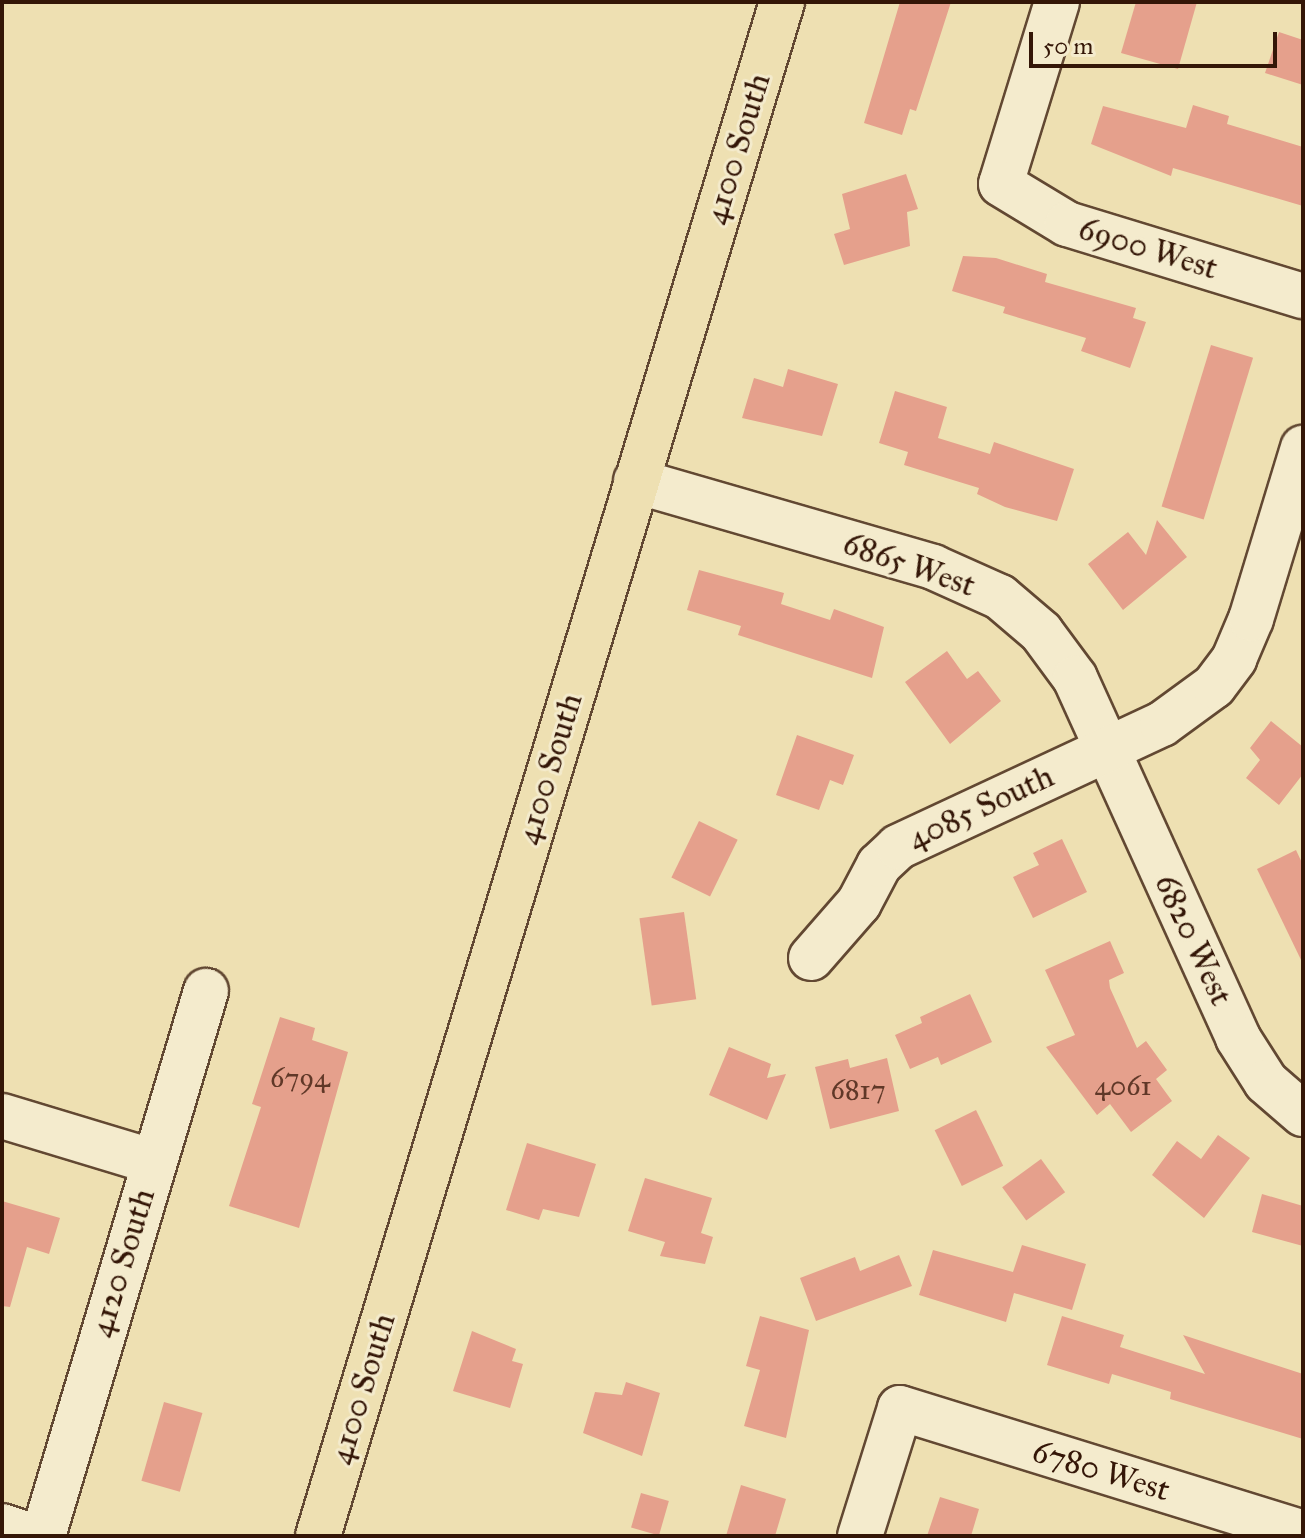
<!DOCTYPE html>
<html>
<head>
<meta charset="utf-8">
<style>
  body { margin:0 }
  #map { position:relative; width:1305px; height:1538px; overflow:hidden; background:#eee0b2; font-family:"IM FELL Great Primer",serif }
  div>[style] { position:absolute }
  .building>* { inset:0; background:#e5a08c; transform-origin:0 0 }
  .roads { filter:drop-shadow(2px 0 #624832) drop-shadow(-2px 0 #624832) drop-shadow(0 2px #624832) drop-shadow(0 -2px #624832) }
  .minor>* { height:44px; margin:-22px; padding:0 22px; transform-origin:22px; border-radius:22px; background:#f4ebcd }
  .major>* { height:44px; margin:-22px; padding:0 22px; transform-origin:22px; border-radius:22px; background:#eee0b2 }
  span { translate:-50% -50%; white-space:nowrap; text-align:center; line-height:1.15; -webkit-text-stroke:6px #f4ebcd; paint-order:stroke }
  .number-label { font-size:28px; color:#603828 }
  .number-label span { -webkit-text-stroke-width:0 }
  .street-label { font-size:32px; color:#341607 }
  .frame { position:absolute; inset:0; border:4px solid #341607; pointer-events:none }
  .scale { position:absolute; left:1029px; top:32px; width:248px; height:36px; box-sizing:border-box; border:4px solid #341607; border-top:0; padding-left:10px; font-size:24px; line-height:28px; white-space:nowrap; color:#341607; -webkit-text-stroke:6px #f4ebcd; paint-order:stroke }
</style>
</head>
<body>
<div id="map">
  <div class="building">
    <div style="clip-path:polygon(900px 2px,951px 2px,916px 111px,910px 109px,902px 135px,864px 123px)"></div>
    <div style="clip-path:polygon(1136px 2px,1197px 2px,1178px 69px,1121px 53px)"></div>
    <div style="clip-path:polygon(1279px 32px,1303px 40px,1303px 85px,1265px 73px)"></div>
    <div style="clip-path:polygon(1193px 105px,1229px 116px,1227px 124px,1303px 147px,1303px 206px,1173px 168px,1171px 176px,1091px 144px,1103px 106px,1186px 128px)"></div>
    <div style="clip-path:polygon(906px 174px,918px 209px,907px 212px,910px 246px,844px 265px,834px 234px,850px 229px,842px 194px)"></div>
    <div style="clip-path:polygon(963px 256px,996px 258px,1047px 274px,1045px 282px,1136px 308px,1133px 318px,1146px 322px,1130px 368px,1081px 351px,1086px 338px,1003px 313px,1005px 307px,952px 291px)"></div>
    <div style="left:1211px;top:345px;width:44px;height:169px;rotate:17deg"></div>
    <div style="clip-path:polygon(788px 369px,838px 384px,822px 436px,742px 418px,754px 378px,783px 387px)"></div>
    <div style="clip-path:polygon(895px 391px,947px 407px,938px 438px,990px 454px,994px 442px,1074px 469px,1057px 521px,1005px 507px,977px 494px,979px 488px,904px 465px,908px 452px,879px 443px)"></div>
    <div style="clip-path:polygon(1157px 520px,1187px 557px,1123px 610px,1088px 564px,1128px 532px,1146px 555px)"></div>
    <div style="clip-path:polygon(699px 570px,784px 593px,781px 604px,830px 620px,834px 609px,884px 627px,872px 678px,738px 635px,741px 626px,687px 610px)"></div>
    <div style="clip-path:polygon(947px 651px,967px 679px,978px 671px,1001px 701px,950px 744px,905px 682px)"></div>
    <div style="clip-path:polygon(1271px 721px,1303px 747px,1303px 774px,1279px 805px,1246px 778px,1260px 760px,1250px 748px)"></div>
    <div style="clip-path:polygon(797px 735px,854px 755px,843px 785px,830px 780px,819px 810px,776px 795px)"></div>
    <div style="left:699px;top:821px;width:43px;height:63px;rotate:26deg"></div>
    <div style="clip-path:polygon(1062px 839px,1087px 892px,1033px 918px,1013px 877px,1039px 865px,1033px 853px)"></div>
    <div style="clip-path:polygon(1296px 850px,1303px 865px,1303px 964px,1257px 869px)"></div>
    <div style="left:684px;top:912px;width:88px;height:45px;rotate:82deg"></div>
    <div style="clip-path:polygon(1110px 941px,1124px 973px,1109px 980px,1110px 988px,1137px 1048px,1146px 1041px,1167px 1070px,1156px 1079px,1172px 1101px,1131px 1132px,1110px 1104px,1097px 1115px,1046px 1047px,1075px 1035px,1045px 970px)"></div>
    <div style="clip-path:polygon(970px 994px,992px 1042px,941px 1065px,938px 1057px,910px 1069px,895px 1035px,922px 1023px,920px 1017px)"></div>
    <div style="clip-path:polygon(280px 1017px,315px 1028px,312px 1040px,348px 1052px,299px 1228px,229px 1206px,261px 1107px,252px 1104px)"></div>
    <div style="clip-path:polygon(729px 1047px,771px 1064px,767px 1078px,786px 1074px,767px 1120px,709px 1095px)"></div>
    <div style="clip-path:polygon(887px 1058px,899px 1111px,830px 1129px,815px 1067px,848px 1059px,850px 1068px)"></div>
    <div style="left:976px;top:1110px;width:62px;height:46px;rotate:64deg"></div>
    <div style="clip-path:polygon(1218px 1135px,1250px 1158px,1204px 1218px,1152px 1175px,1177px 1141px,1201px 1159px)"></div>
    <div style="clip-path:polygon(527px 1143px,596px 1164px,579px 1217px,543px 1209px,539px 1220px,506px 1210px)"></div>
    <div style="left:1041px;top:1159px;width:41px;height:48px;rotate:54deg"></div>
    <div style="clip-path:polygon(645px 1178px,712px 1198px,701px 1233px,713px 1237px,705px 1264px,660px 1256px,665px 1242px,628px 1231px)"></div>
    <div style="clip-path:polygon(1262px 1194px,1303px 1206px,1303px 1246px,1252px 1232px)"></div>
    <div style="clip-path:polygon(2px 1201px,60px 1218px,49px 1254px,27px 1247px,10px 1307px,2px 1306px)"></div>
    <div style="clip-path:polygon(1022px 1245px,1086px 1264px,1072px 1310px,1014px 1293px,1006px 1322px,919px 1295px,933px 1250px,1013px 1272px)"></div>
    <div style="clip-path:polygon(899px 1255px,912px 1286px,816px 1321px,800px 1278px,855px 1257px,860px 1271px)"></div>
    <div style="clip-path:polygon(760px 1316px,809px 1330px,786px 1438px,744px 1426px,760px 1370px,746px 1366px)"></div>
    <div style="clip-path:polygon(1062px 1316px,1124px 1335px,1120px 1347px,1205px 1374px,1183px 1335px,1303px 1374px,1303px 1439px,1170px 1399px,1171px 1392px,1112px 1374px,1109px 1384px,1047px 1365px)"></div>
    <div style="clip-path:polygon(472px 1331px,516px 1349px,512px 1361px,523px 1364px,510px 1408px,453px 1391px)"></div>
    <div style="clip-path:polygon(626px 1382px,660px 1393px,642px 1456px,583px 1433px,595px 1392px,622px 1395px)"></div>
    <div style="left:164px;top:1402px;width:40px;height:82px;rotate:16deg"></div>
    <div style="clip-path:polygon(741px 1485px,786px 1499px,775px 1536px,726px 1536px)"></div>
    <div style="left:641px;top:1493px;width:29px;height:36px;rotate:16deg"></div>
    <div style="clip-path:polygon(940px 1497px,979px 1509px,971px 1536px,927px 1536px)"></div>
  </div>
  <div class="roads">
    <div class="minor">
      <div style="left:1057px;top:2px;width:190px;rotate:107.1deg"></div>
      <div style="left:1001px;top:184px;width:77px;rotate:31.2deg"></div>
      <div style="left:1067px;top:224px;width:247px;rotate:17deg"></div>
      <div style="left:636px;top:481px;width:309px;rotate:16.1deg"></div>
      <div style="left:933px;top:567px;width:73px;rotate:24.1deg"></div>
      <div style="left:1000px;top:597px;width:54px;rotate:40.5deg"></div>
      <div style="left:1041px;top:632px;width:57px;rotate:53.5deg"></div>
      <div style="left:1075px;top:678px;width:395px;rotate:65.6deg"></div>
      <div style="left:1238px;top:1038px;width:52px;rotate:57.5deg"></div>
      <div style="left:1266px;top:1082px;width:49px;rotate:40.9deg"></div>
      <div style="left:811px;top:958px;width:73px;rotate:-48.9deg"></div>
      <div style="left:859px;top:903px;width:43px;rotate:-62.2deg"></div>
      <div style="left:879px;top:865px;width:26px;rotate:-43deg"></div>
      <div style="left:898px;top:847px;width:291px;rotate:-25deg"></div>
      <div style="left:1162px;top:724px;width:64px;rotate:-36.2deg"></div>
      <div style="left:1214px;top:686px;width:34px;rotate:-53deg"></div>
      <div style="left:1234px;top:659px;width:43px;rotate:-67deg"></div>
      <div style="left:1251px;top:619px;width:179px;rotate:-73.1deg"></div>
      <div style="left:2px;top:1116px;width:159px;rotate:16.8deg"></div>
      <div style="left:2px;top:1526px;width:31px;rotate:19deg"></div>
      <div style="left:43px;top:1536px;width:569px;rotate:-73.35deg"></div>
      <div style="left:860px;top:1536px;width:134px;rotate:-72.6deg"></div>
      <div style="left:900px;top:1408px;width:422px;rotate:17.2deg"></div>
    </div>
    <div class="major">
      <div style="left:318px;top:1536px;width:1603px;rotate:-73.17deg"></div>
    </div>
  </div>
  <div class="number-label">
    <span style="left:300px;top:1078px">6794</span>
    <span style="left:1123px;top:1086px">4061</span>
    <span style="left:858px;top:1090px">6817</span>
  </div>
  <div class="street-label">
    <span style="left:738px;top:149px;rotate:-73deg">4100 South</span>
    <span style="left:1148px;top:249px;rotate:17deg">6900 West</span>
    <span style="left:909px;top:565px;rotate:19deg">6865 West</span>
    <span style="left:550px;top:769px;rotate:-73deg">4100 South</span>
    <span style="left:981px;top:808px;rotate:-25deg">4085 South</span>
    <span style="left:1193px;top:940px;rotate:65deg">6820 West</span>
    <span style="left:123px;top:1263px;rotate:-73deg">4120 South</span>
    <span style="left:363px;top:1389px;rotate:-73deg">4100 South</span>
    <span style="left:1101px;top:1471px;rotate:17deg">6780 West</span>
  </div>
  <div class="frame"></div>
  <div class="scale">50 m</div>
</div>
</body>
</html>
